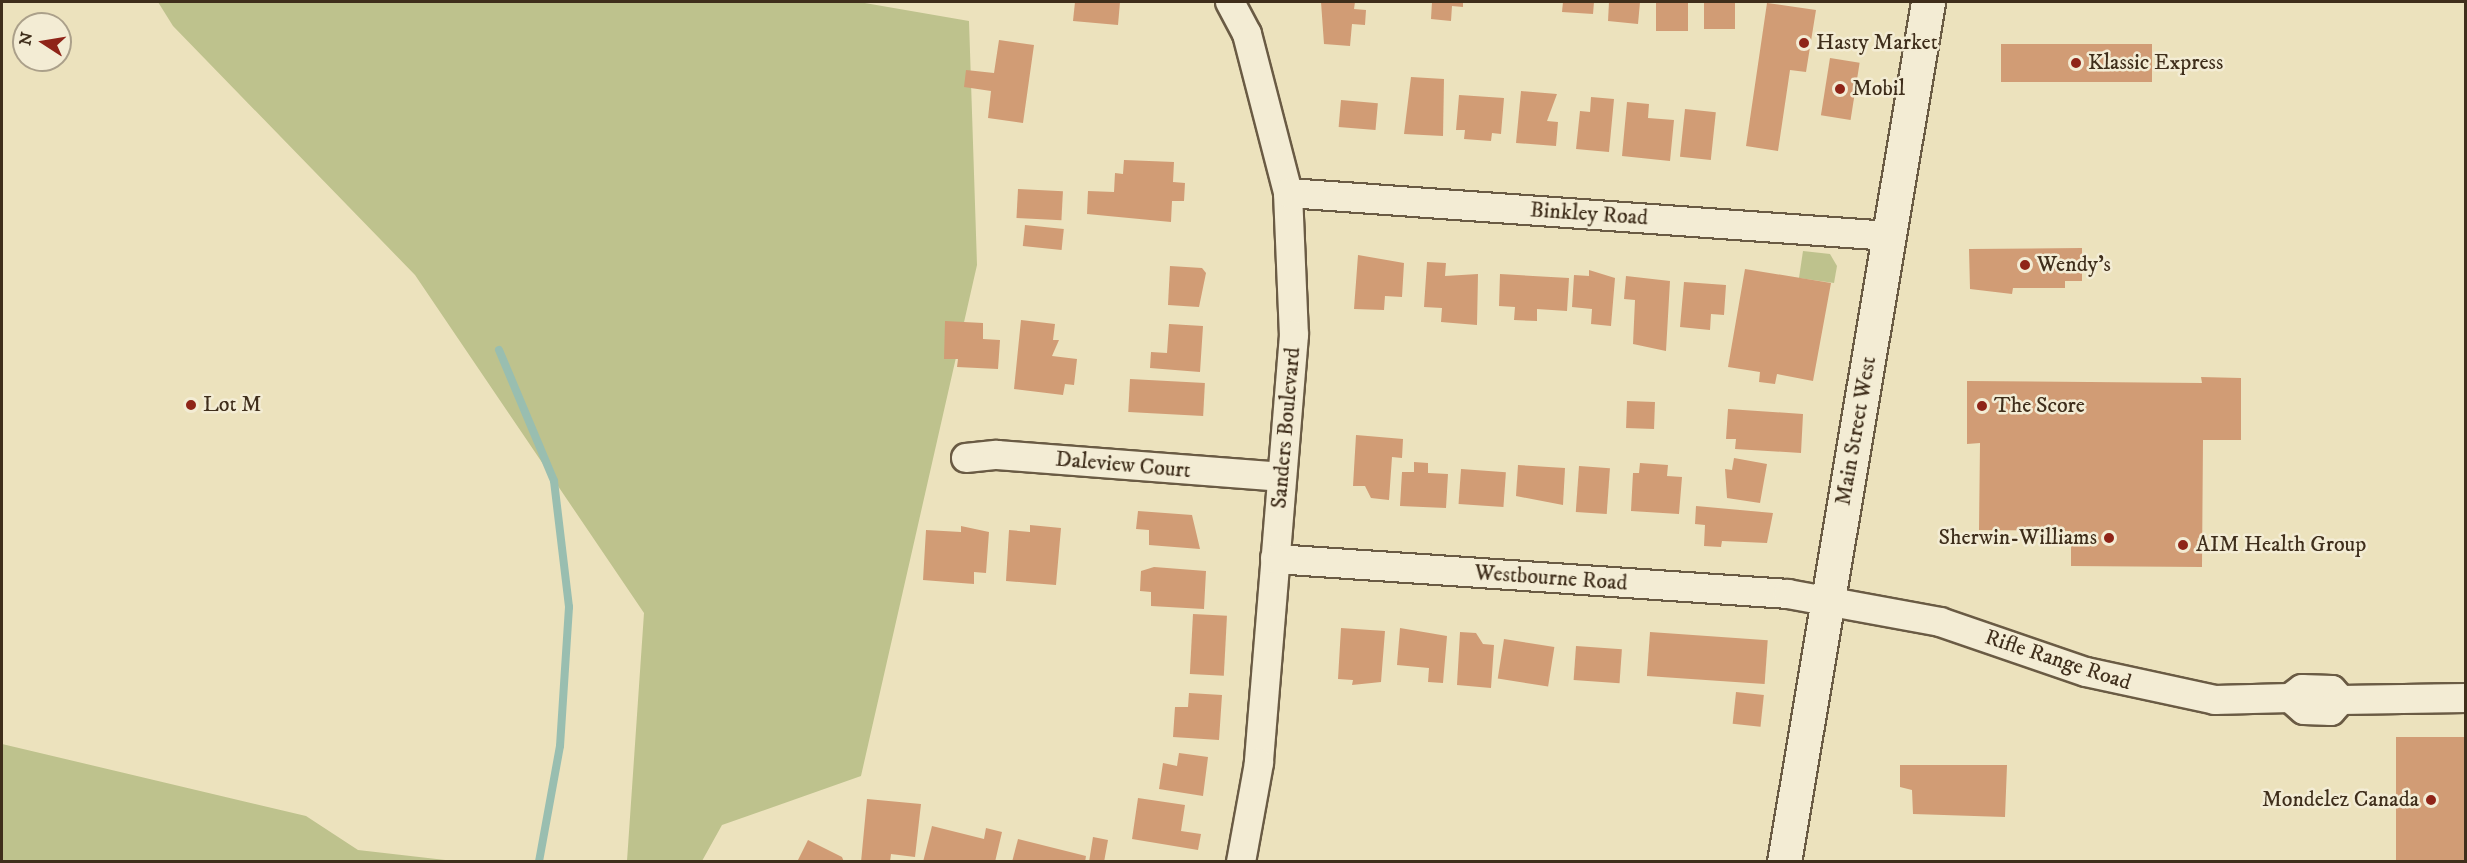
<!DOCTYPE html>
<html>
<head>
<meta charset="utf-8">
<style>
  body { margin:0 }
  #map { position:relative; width:2467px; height:863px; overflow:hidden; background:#ece2bd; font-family:"IM FELL DW Pica",serif }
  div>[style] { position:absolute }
  .green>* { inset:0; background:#bec28d }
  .stream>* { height:8px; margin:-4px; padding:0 4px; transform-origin:4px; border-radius:4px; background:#99beb0 }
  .building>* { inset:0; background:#d19c75; transform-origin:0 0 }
  .roads { filter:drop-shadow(2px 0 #6a5b44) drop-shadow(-2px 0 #6a5b44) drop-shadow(0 2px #6a5b44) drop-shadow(0 -2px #6a5b44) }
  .street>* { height:28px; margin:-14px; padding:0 14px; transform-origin:14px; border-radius:14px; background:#f3ecd4 }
  .secondary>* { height:33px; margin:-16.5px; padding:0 16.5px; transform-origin:16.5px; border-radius:16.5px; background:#f3ecd4 }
  .dots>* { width:16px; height:16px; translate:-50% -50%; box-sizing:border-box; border:3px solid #f3ecd4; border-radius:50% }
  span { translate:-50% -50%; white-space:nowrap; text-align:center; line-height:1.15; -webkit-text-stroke:5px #f3ecd4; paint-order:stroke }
  .poi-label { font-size:22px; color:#3f2e1b }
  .left { translate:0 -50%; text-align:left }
  .right { translate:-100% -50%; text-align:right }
  .street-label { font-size:22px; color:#3f2e1b }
  .frame { position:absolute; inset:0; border:3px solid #3f2e1b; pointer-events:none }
  .north { position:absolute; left:12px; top:12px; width:60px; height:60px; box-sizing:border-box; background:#f3ecd4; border:2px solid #aba08a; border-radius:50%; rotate:282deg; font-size:16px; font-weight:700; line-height:24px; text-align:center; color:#3f2e1b }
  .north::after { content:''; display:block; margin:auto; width:21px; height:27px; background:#8f2418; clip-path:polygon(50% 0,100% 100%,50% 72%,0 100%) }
</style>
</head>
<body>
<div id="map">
  <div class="green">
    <div style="clip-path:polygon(158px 2px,859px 2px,969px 21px,977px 265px,861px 776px,722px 825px,702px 861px,627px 861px,644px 613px,415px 275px,173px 26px)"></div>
    <div style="clip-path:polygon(1803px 251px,1830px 254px,1837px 266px,1834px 283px,1799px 278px)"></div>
    <div style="clip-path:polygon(2px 744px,306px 816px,358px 850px,454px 861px,2px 861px)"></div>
  </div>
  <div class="stream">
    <div style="left:499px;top:350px;width:142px;rotate:67.2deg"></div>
    <div style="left:554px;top:481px;width:127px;rotate:83.2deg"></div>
    <div style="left:569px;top:607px;width:139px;rotate:93.7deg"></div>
    <div style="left:560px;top:746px;width:118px;rotate:100.3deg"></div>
  </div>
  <div class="building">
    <div style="clip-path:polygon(1075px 2px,1120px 2px,1118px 25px,1073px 21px)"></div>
    <div style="clip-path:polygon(1321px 2px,1355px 2px,1354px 9px,1366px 10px,1365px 25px,1352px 24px,1350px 46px,1324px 44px)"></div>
    <div style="clip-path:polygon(1432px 2px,1463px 2px,1463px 7px,1452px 6px,1451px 21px,1431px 19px)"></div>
    <div style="clip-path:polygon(1563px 2px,1594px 2px,1593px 14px,1562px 12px)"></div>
    <div style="clip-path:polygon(1609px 2px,1640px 2px,1638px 24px,1608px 21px)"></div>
    <div style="left:1656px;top:2px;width:32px;height:29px"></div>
    <div style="left:1704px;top:2px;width:31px;height:27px"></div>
    <div style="clip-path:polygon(1767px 3px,1816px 10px,1806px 72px,1790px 70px,1778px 151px,1746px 146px)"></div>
    <div style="clip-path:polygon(999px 40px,1034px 45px,1023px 123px,988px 118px,991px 91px,964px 87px,966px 70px,994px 73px)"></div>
    <div style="left:2001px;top:44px;width:151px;height:38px"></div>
    <div style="left:1830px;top:58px;width:30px;height:58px;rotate:9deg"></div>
    <div style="clip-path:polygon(1411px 77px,1444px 79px,1443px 136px,1404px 134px)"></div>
    <div style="clip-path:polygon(1521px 91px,1557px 94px,1547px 121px,1558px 122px,1556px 146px,1516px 143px)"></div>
    <div style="clip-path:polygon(1459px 95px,1504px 98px,1501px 134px,1492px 133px,1491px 141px,1464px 139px,1465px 130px,1456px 130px)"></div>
    <div style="clip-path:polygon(1591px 97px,1614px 99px,1609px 152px,1576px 149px,1580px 111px,1590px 112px)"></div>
    <div style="left:1341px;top:100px;width:37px;height:27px;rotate:5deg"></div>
    <div style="clip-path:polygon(1627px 102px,1649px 104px,1648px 118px,1674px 120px,1670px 161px,1622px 156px)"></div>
    <div style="left:1685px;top:109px;width:31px;height:48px;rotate:6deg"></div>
    <div style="clip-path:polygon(1124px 160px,1174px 162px,1173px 182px,1185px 183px,1184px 201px,1172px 201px,1171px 222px,1087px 214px,1088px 191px,1114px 192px,1115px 173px,1123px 174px)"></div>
    <div style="left:1018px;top:189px;width:45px;height:29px;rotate:3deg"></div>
    <div style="left:1025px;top:225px;width:39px;height:21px;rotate:6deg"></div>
    <div style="clip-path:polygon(2082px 248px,2082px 281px,2065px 281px,2065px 288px,2013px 288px,2012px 294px,1970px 289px,1969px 249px)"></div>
    <div style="clip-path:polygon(1358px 255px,1404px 263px,1402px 297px,1385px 296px,1384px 310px,1354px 309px)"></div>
    <div style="clip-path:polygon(1427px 262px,1446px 263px,1445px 276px,1478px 274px,1477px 325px,1441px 322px,1442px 308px,1424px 307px)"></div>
    <div style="clip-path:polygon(1170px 266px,1202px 268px,1206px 273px,1199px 307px,1168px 305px)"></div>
    <div style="clip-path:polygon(1745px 269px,1831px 283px,1813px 381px,1777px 374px,1775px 384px,1759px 382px,1760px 372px,1728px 367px)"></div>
    <div style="clip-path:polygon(1589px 270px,1615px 278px,1611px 326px,1591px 324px,1592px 309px,1572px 307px,1574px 275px,1589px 276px)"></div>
    <div style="clip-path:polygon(1500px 274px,1569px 278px,1567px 311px,1537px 309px,1537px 321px,1514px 320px,1515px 307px,1499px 306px)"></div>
    <div style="clip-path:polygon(1626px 276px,1670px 281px,1666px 351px,1633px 344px,1635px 300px,1624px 299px)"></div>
    <div style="clip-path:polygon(1684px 282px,1726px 285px,1724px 315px,1711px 314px,1710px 330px,1680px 327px)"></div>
    <div style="clip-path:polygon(1021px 320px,1055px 324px,1053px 340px,1059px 340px,1052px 356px,1077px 359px,1074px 385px,1065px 384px,1063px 395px,1014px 389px)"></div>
    <div style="clip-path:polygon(945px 321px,983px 323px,983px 339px,1000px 340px,998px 369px,957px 367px,958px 359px,944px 359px)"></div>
    <div style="clip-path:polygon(1169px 324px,1203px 326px,1200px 372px,1150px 368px,1151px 352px,1167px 353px)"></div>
    <div style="clip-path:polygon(2201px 377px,2241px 378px,2241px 440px,2203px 440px,2202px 567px,2071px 566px,2071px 531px,1979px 530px,1980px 443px,1967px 444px,1967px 381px,2202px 383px)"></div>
    <div style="left:1130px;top:379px;width:75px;height:33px;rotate:3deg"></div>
    <div style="left:1627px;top:401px;width:28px;height:27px;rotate:2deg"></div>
    <div style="clip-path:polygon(1728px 409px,1803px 414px,1801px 453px,1735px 449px,1736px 439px,1726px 439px)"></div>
    <div style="clip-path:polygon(1356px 435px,1403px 439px,1402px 458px,1392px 457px,1389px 500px,1371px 498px,1365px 486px,1353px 486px)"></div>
    <div style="clip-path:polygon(1734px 458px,1767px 464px,1760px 503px,1727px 498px,1725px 469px,1732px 470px)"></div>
    <div style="clip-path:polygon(1414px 462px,1428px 463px,1428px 473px,1448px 474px,1446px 508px,1400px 506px,1402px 472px,1414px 472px)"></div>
    <div style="clip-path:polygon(1640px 463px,1668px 465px,1667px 476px,1682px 477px,1679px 514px,1631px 511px,1633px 473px,1639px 473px)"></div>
    <div style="clip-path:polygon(1518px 465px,1565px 468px,1563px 505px,1516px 496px)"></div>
    <div style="left:1579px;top:466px;width:31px;height:46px;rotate:4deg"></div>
    <div style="left:1461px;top:469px;width:45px;height:35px;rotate:4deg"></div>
    <div style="clip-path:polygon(1696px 506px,1773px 513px,1767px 543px,1722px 541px,1721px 547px,1704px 546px,1705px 525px,1695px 524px)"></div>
    <div style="clip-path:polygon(1138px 511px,1192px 515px,1200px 549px,1149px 545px,1149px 530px,1136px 529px)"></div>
    <div style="clip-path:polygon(1030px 525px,1061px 528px,1056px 585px,1006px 581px,1009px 530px,1030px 532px)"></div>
    <div style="clip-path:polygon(961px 526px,989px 532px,986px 573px,974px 572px,974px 584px,923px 580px,926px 530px,961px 532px)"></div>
    <div style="clip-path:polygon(1154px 567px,1206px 571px,1204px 609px,1151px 606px,1151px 592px,1140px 591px,1141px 571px)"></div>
    <div style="left:1193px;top:614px;width:34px;height:60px;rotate:3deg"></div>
    <div style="clip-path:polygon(1341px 628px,1385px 631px,1381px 682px,1352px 685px,1353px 680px,1338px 679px)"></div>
    <div style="clip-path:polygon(1400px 628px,1447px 636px,1443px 683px,1428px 682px,1429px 668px,1397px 665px)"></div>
    <div style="clip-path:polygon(1460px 632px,1476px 633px,1483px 644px,1494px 645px,1491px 688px,1457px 685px)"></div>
    <div style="left:1650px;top:632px;width:118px;height:44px;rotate:4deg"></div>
    <div style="left:1504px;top:639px;width:51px;height:40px;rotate:9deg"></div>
    <div style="left:1576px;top:646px;width:46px;height:34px;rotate:4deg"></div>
    <div style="left:1736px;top:692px;width:28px;height:32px;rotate:6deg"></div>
    <div style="clip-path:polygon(1189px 693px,1222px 695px,1219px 740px,1173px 737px,1175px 707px,1188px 707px)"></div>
    <div style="left:2466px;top:737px;width:125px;height:70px;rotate:90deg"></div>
    <div style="clip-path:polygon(1179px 753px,1208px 757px,1203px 796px,1159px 789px,1163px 763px,1177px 766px)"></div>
    <div style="clip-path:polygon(1900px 765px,2007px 765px,2005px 817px,1913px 814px,1912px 790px,1900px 787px)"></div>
    <div style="clip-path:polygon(1138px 798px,1185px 805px,1181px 831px,1201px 834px,1198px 850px,1132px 839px)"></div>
    <div style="clip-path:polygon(867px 799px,921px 804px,915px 857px,891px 854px,890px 862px,861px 862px)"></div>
    <div style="clip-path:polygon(932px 826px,984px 839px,986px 828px,1002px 832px,995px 862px,923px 862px)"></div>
    <div style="clip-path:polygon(1093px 837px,1108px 840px,1104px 862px,1089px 862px)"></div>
    <div style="clip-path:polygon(1018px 839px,1086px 856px,1085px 862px,1012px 862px)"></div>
    <div style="clip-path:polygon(808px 840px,842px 857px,844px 862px,797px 862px)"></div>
  </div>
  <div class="roads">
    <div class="street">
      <div style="left:1230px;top:2px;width:36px;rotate:62deg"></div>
      <div style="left:1247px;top:34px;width:164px;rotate:75.5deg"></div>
      <div style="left:1288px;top:193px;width:142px;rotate:87.6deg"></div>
      <div style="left:1294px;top:335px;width:429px;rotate:94.7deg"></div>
      <div style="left:1259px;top:763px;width:101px;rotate:100.3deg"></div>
      <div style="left:1288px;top:193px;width:603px;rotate:4.09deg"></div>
      <div style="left:966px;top:458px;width:31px;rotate:-6deg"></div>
      <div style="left:997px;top:455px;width:284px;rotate:4.4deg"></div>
      <div style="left:1275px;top:559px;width:514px;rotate:3.9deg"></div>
      <div style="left:1788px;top:594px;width:155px;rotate:10.4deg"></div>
      <div style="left:1940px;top:622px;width:154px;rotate:18.9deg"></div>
      <div style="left:2086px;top:672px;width:132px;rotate:12.2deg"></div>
      <div style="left:2215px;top:700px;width:75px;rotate:-1.5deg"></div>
      <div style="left:2290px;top:698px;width:15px;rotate:-37deg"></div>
      <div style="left:2302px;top:689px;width:30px;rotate:2deg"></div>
      <div style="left:2332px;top:690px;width:13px;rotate:48deg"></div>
      <div style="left:2341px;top:700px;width:125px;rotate:-0.9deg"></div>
      <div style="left:2290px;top:698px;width:18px;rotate:41deg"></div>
      <div style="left:2304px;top:710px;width:27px;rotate:2deg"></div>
      <div style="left:2331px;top:711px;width:15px;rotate:-48deg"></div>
    </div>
    <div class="secondary">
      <div style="left:1784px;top:862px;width:872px;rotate:-80.49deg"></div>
    </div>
  </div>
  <div class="dots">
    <div style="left:1804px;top:43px;background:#8f2418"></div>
    <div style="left:2076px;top:63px;background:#8f2418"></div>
    <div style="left:1840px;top:89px;background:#8f2418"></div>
    <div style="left:2025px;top:265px;background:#8f2418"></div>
    <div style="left:191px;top:405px;background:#8f2418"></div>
    <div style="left:1982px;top:406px;background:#8f2418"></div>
    <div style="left:2109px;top:538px;background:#8f2418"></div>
    <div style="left:2183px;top:545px;background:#8f2418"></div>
    <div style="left:2431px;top:800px;background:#8f2418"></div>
  </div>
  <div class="poi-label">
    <span class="left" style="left:1816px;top:43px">Hasty Market</span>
    <span class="left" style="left:2088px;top:63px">Klassic Express</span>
    <span class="left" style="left:1852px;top:89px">Mobil</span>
    <span class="left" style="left:2037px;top:265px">Wendy's</span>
    <span class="left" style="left:203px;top:405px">Lot M</span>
    <span class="left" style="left:1994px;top:406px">The Score</span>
    <span class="right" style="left:2097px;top:538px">Sherwin-Williams</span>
    <span class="left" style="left:2196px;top:545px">AIM Health Group</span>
    <span class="right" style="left:2419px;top:800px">Mondelez Canada</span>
  </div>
  <div class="street-label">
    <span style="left:1589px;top:214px;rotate:4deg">Binkley Road</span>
    <span style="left:1286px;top:428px;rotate:-85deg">Sanders Boulevard</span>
    <span style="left:1856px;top:431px;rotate:-80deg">Main Street West</span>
    <span style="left:1123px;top:465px;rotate:5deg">Daleview Court</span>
    <span style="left:1551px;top:578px;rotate:4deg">Westbourne Road</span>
    <span style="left:2058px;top:660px;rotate:18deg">Rifle Range Road</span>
  </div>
  <div class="frame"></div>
  <div class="north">N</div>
</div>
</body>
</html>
